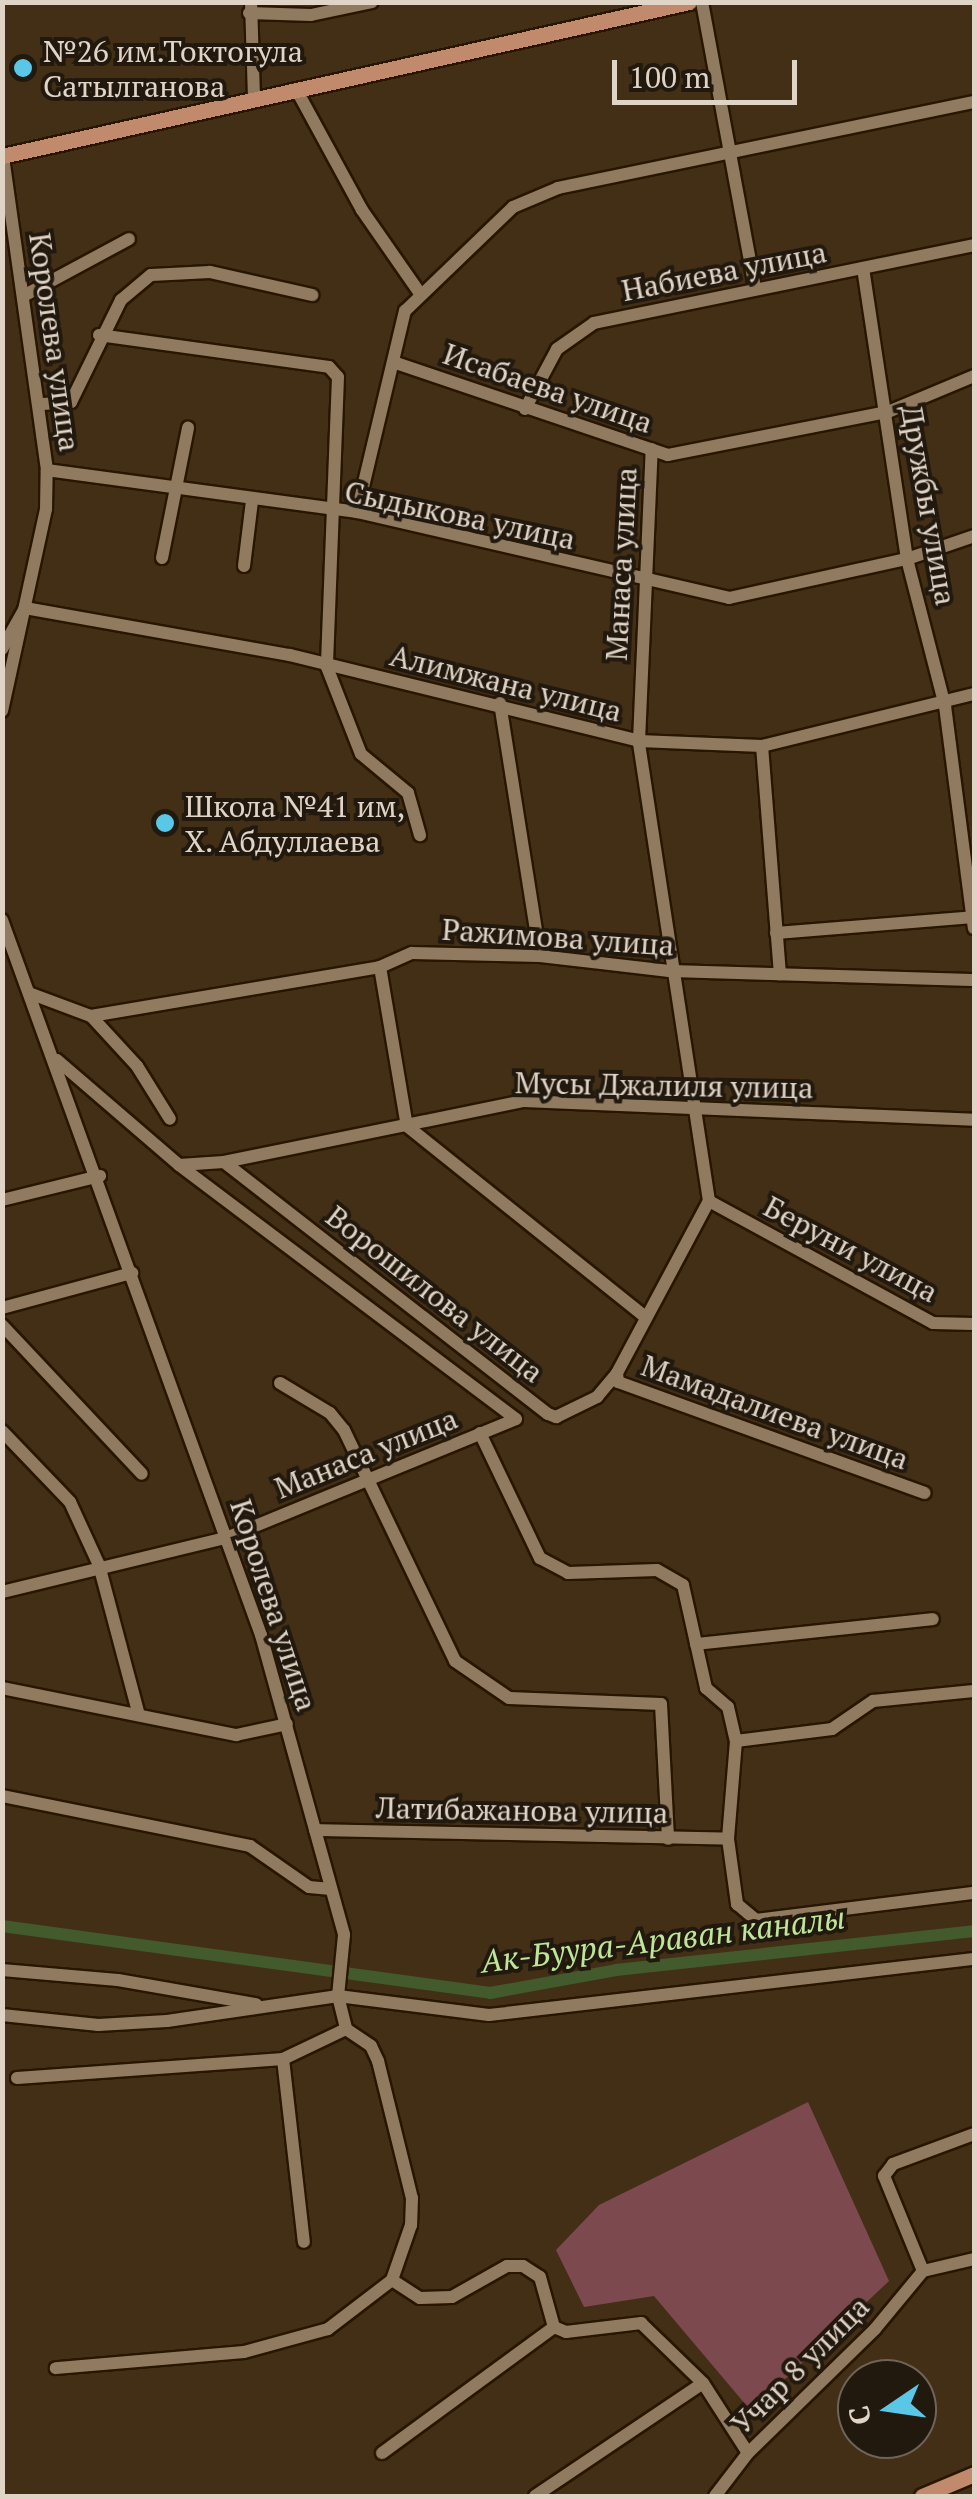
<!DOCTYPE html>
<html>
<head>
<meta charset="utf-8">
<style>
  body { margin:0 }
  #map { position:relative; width:977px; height:2499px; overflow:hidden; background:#422f16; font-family:"PT Serif",serif }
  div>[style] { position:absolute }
  .green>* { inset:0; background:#7c494f }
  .canal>* { height:12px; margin:-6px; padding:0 6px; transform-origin:6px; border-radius:6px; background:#435a2c }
  .roads { filter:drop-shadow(2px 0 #281600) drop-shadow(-2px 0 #281600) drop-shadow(0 2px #281600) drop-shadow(0 -2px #281600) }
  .minor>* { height:12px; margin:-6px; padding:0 6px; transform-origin:6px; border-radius:6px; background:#917b60 }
  .major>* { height:15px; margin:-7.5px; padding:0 7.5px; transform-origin:7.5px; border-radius:7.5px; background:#c28a6d }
  .dots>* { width:28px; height:28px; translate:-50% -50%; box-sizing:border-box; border:5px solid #22190e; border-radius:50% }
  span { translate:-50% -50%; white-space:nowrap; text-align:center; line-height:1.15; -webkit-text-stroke:8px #22190e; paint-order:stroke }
  .poi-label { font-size:30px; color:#e0d4c6 }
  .left { translate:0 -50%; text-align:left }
  .street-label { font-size:30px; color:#e0d4c6 }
  .water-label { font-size:32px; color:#bee59b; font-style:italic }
  .frame { position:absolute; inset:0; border:5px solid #e0d4c6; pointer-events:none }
  .north { position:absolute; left:837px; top:2359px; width:100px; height:100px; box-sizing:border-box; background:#22190e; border:2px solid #6e6458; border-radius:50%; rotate:257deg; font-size:28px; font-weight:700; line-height:40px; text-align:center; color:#e0d4c6 }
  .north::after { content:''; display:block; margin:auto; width:35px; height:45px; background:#5bc7e7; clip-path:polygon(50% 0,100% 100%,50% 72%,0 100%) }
  .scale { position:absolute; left:612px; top:60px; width:185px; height:45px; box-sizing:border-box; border:5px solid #e0d4c6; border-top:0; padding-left:12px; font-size:30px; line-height:35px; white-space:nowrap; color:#e0d4c6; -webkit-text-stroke:8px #22190e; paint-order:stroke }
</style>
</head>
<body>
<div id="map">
  <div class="green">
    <div style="clip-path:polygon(808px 2102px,889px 2281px,751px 2411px,654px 2296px,584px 2307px,556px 2250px,599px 2205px)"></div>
  </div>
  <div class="canal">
    <div style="left:2px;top:1926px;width:493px;rotate:7.8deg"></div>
    <div style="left:490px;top:1993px;width:128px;rotate:-10.3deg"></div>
    <div style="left:616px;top:1970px;width:360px;rotate:-6.2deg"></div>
  </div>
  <div class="roads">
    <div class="minor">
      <div style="left:251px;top:2px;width:96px;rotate:88.2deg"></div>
      <div style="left:702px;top:2px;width:292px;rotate:79.5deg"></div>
      <div style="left:249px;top:13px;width:62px;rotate:1.8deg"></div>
      <div style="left:311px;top:15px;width:62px;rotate:-12deg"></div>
      <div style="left:296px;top:89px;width:138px;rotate:61.4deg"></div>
      <div style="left:362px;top:210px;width:103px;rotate:55.2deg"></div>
      <div style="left:863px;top:268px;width:294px;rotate:81.4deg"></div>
      <div style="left:907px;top:559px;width:152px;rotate:75.5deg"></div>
      <div style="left:945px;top:706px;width:224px;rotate:82.6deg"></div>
      <div style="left:25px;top:295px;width:118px;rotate:-28.3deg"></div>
      <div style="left:99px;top:335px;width:232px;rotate:7.9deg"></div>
      <div style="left:329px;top:367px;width:13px;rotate:48deg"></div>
      <div style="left:338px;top:377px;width:290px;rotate:92.2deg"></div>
      <div style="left:327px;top:667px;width:93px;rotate:68.7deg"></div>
      <div style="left:361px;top:754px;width:61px;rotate:39.7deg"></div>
      <div style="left:408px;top:793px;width:44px;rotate:74.1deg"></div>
      <div style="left:396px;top:363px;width:287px;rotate:18.7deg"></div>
      <div style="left:668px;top:455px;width:224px;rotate:-11.1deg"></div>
      <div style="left:888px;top:412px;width:93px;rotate:-22.7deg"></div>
      <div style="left:43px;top:404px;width:28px;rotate:-4deg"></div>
      <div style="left:71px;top:402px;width:114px;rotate:-63.9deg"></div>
      <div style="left:121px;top:300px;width:39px;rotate:-40deg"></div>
      <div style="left:151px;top:275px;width:59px;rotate:-2.9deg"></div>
      <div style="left:210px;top:272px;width:105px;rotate:12.7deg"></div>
      <div style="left:525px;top:409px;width:68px;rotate:-61.9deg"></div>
      <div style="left:557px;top:349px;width:45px;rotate:-35.1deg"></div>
      <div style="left:594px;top:323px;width:388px;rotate:-11.6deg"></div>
      <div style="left:47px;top:470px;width:313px;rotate:7.7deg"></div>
      <div style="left:357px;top:512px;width:382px;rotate:13deg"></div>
      <div style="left:729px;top:598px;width:182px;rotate:-12.4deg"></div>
      <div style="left:907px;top:559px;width:71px;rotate:-18.9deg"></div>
      <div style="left:357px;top:512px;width:207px;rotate:-76.6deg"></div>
      <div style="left:405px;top:311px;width:150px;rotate:-43.9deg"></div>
      <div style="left:513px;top:207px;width:49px;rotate:-22.9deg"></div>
      <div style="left:558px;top:188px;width:425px;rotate:-11.7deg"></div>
      <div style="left:162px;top:558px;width:133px;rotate:-78.7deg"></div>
      <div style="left:244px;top:566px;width:65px;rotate:-83deg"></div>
      <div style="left:2px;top:649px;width:47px;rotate:-60.7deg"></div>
      <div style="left:25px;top:608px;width:269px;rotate:10.1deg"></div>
      <div style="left:290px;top:655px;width:359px;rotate:13.8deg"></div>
      <div style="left:639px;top:741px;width:123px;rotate:2.3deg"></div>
      <div style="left:762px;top:746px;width:218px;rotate:-13.8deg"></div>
      <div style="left:500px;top:703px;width:256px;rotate:81deg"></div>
      <div style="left:2px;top:711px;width:207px;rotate:-77.7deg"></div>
      <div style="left:46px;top:509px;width:39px;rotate:-89deg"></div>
      <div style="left:47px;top:470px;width:317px;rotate:-98deg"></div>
      <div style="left:762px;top:746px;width:229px;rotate:85.5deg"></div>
      <div style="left:2px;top:920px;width:760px;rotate:70.09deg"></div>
      <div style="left:261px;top:1635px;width:311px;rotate:74.5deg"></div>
      <div style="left:344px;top:1935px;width:61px;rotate:95.6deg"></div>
      <div style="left:338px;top:1996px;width:34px;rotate:76deg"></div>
      <div style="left:346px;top:2029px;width:30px;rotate:34deg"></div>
      <div style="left:371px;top:2046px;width:17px;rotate:65deg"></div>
      <div style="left:378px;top:2061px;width:141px;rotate:76.1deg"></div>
      <div style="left:412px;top:2198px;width:27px;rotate:92deg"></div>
      <div style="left:411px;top:2225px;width:58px;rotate:109.1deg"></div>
      <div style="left:392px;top:2280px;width:81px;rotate:142.6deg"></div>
      <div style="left:328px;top:2329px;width:87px;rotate:164.7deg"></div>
      <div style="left:244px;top:2352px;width:189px;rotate:175.1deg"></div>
      <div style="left:776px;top:933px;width:198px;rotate:-4.6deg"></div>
      <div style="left:380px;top:967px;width:161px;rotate:80.4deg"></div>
      <div style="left:407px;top:1126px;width:305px;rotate:38.7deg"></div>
      <div style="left:29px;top:993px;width:66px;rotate:20.4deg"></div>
      <div style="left:91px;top:1016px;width:293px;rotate:-9.6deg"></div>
      <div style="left:380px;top:967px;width:35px;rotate:-24deg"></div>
      <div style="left:412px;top:953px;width:128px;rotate:1.3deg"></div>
      <div style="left:540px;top:956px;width:130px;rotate:6.6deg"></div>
      <div style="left:669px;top:971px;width:305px;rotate:1.7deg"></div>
      <div style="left:91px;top:1016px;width:68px;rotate:47.4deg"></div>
      <div style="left:137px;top:1066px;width:62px;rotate:58.1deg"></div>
      <div style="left:57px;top:1060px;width:161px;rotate:40.7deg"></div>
      <div style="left:179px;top:1165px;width:422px;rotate:37deg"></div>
      <div style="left:224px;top:1162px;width:410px;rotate:37.9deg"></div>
      <div style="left:548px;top:1414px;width:9px;rotate:21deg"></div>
      <div style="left:556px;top:1417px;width:46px;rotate:-26deg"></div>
      <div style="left:597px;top:1397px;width:31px;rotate:-50deg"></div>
      <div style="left:617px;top:1373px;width:195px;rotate:-61.9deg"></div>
      <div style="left:709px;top:1201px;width:465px;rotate:-98.7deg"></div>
      <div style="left:639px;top:741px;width:292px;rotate:-87.5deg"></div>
      <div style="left:179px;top:1165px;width:45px;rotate:-3.8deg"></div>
      <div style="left:224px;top:1162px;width:306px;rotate:-11.5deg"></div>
      <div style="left:524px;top:1101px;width:450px;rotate:2.4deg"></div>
      <div style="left:2px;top:1200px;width:101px;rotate:-13.8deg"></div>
      <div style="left:709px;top:1201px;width:255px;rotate:28.6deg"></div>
      <div style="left:933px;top:1323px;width:41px;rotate:1.4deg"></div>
      <div style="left:2px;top:1308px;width:135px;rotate:-15.1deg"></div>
      <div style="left:2px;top:1325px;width:204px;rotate:46.8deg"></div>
      <div style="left:617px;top:1373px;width:9px;rotate:84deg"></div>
      <div style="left:618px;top:1382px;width:326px;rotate:19.9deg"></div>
      <div style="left:280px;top:1383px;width:58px;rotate:31deg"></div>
      <div style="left:330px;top:1413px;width:22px;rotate:51deg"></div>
      <div style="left:344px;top:1430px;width:256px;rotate:64.3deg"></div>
      <div style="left:455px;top:1661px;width:65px;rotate:34.4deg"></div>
      <div style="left:509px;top:1698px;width:152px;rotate:2.3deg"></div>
      <div style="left:661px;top:1704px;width:135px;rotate:87deg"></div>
      <div style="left:2px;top:1431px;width:98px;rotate:46.2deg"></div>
      <div style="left:70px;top:1502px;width:69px;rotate:65.3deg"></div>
      <div style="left:99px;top:1565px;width:155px;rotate:75.1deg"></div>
      <div style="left:480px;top:1433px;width:139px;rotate:64.4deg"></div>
      <div style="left:540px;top:1558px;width:32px;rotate:28deg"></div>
      <div style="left:568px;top:1573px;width:89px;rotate:-1.9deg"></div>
      <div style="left:657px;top:1570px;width:30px;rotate:30deg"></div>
      <div style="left:683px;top:1585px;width:106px;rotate:77.4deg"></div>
      <div style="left:706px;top:1688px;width:29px;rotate:41deg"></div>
      <div style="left:728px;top:1707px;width:35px;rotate:77deg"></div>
      <div style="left:736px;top:1741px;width:98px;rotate:94.7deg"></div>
      <div style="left:728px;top:1839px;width:66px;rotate:82.1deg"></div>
      <div style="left:737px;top:1904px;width:25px;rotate:40deg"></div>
      <div style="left:756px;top:1920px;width:220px;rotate:-7.1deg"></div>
      <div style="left:2px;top:1592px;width:230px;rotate:-13.6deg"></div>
      <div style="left:226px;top:1538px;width:313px;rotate:-22.3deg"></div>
      <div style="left:696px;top:1644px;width:238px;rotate:-6deg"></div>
      <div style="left:2px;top:1688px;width:239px;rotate:11.4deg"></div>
      <div style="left:236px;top:1735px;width:52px;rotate:-12.2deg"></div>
      <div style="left:736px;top:1741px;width:97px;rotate:-7.1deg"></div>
      <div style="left:832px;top:1729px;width:50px;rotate:-34.3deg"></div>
      <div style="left:873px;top:1701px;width:101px;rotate:-5.7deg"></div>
      <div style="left:2px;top:1796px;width:253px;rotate:11.4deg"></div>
      <div style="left:250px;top:1846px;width:72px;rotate:34.8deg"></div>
      <div style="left:309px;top:1887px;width:22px;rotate:5deg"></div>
      <div style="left:315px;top:1830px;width:413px;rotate:1.2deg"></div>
      <div style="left:2px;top:1970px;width:116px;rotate:4.9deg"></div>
      <div style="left:118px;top:1980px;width:140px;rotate:9.9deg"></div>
      <div style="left:2px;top:2015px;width:97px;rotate:5.9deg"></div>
      <div style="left:98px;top:2025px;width:69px;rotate:-3.3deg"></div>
      <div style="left:167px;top:2021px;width:173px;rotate:-8.3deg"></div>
      <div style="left:338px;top:1996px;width:152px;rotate:7.2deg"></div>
      <div style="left:489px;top:2015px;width:488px;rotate:-6.6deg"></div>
      <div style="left:283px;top:2059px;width:184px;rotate:83.5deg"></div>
      <div style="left:17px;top:2078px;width:267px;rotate:-4.1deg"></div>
      <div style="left:283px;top:2059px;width:70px;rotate:-25.5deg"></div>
      <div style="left:923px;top:2271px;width:103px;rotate:-112.3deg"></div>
      <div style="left:884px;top:2176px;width:15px;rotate:-53deg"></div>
      <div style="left:893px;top:2164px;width:86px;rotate:-20.3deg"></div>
      <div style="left:392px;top:2280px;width:33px;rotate:33deg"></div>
      <div style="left:420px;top:2298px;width:32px;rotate:-2deg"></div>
      <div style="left:452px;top:2297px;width:63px;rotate:-29.4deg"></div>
      <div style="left:507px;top:2266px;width:16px"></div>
      <div style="left:523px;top:2266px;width:20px;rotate:33deg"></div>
      <div style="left:540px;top:2277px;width:52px;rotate:74.4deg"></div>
      <div style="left:554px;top:2327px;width:13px;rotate:23deg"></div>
      <div style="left:566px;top:2332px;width:76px;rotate:-6.8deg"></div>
      <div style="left:641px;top:2323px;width:86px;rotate:44.1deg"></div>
      <div style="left:703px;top:2383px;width:83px;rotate:57.3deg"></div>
      <div style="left:382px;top:2453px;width:213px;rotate:-36.2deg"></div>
      <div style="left:535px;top:2496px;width:202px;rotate:-33.9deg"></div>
      <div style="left:715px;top:2496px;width:54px;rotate:-52.5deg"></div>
      <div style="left:748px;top:2453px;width:177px;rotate:-44.3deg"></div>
      <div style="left:875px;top:2329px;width:75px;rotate:-50.4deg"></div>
      <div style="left:923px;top:2271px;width:52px;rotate:-13.2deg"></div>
    </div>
    <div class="major">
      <div style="left:2px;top:156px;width:704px;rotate:-12.63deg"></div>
      <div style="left:922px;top:2496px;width:56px;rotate:-22.9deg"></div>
    </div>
  </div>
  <div class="dots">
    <div style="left:23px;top:68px;background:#5bc7e7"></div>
    <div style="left:165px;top:823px;background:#5bc7e7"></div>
  </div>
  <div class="poi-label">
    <span class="left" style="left:43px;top:68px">№26 им.Токтогула<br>Сатылганова</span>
    <span class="left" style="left:185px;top:823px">Школа №41 им,<br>Х. Абдуллаева</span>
  </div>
  <div class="street-label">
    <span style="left:724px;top:271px;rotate:-11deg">Набиева улица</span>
    <span style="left:55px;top:342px;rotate:82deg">Королева улица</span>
    <span style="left:548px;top:388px;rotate:19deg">Исабаева улица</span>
    <span style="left:929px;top:505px;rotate:80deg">Дружбы улица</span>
    <span style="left:460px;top:515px;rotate:12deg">Сыдыкова улица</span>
    <span style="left:621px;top:564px;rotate:-87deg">Манаса улица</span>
    <span style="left:506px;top:683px;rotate:14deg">Алимжана улица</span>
    <span style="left:558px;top:937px;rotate:4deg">Ражимова улица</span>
    <span style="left:664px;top:1085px;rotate:1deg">Мусы Джалиля улица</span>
    <span style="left:851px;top:1249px;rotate:28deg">Беруни улица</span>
    <span style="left:435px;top:1294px;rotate:38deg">Ворошилова улица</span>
    <span style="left:775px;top:1412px;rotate:20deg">Мамадалиева улица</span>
    <span style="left:366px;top:1453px;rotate:-22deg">Манаса улица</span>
    <span style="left:274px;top:1605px;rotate:72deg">Королева улица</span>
    <span style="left:522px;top:1810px;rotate:1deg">Латибажанова улица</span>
    <span style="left:800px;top:2365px;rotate:-45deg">Учар 8 улица</span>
  </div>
  <div class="water-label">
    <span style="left:663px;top:1939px;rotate:-7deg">Ак-Буура-Араван каналы</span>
  </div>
  <div class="frame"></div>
  <div class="north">С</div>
  <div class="scale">100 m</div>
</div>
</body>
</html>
